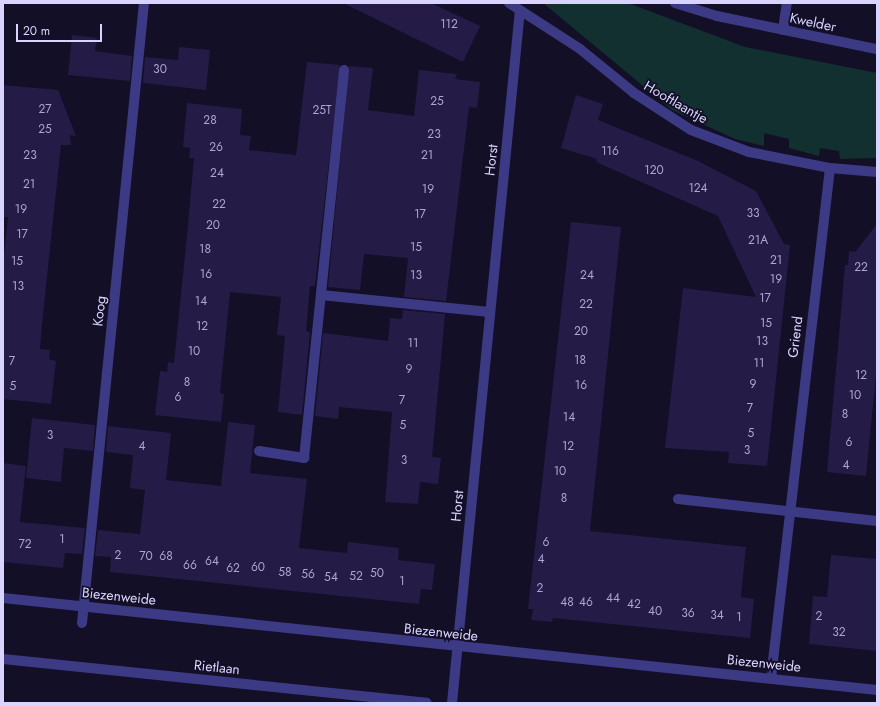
<!DOCTYPE html>
<html>
<head>
<meta charset="utf-8">
<style>
  body { margin:0 }
  #map { position:relative; width:880px; height:706px; overflow:hidden; background:#130f26; font-family:Jost,sans-serif }
  div>[style] { position:absolute }
  .green>* { inset:0; background:#12302f }
  .building>* { inset:0; background:#241b47 }
  .minor>* { height:10px; margin:-5px; padding:0 5px; transform-origin:5px; border-radius:5px; background:#3d3a85 }
  span { translate:-50% -50%; white-space:nowrap; text-align:center; line-height:1.15; -webkit-text-stroke:3.5px #130f26; paint-order:stroke }
  .number-label { font-size:12px; color:#aca6d1 }
  .number-label span { -webkit-text-stroke-width:0 }
  .street-label { font-size:14px; color:#d9d4ff }
  .frame { position:absolute; inset:0; border:4px solid #d9d4ff; pointer-events:none }
  .scale { position:absolute; left:16px; top:24px; width:86px; height:18px; box-sizing:border-box; border:2px solid #d9d4ff; border-top:0; padding-left:5px; font-size:12px; line-height:14px; white-space:nowrap; color:#d9d4ff; -webkit-text-stroke:3px #130f26; paint-order:stroke }
</style>
</head>
<body>
<div id="map">
  <div class="green">
    <div style="clip-path:polygon(543px 3px,628px 3px,745px 47px,877px 73px,877px 158px,840px 159px,839px 151px,820px 148px,819px 156px,789px 148px,789px 139px,764px 133px,764px 146px,735px 139px,672px 110px)"></div>
  </div>
  <div class="building">
    <div style="clip-path:polygon(343px 3px,431px 3px,480px 26px,463px 62px)"></div>
    <div style="clip-path:polygon(72px 35px,97px 38px,95px 51px,132px 56px,130px 81px,68px 75px)"></div>
    <div style="clip-path:polygon(179px 47px,210px 50px,206px 90px,143px 83px,145px 57px,178px 60px)"></div>
    <div style="clip-path:polygon(307px 62px,340px 65px,315px 286px,310px 286px,306px 331px,310px 332px,302px 415px,278px 412px,285px 336px,277px 335px,281px 297px,230px 292px,220px 393px,224px 394px,221px 422px,155px 415px,160px 371px,167px 372px,168px 362px,174px 363px,187px 235px,194px 158px,189px 158px,190px 148px,183px 147px,187px 103px,242px 109px,240px 135px,251px 136px,249px 150px,296px 155px)"></div>
    <div style="clip-path:polygon(349px 66px,373px 68px,368px 110px,414px 116px,419px 70px,457px 74px,455px 79px,480px 82px,477px 108px,469px 107px,446px 301px,404px 297px,408px 258px,364px 254px,360px 290px,328px 287px)"></div>
    <div style="clip-path:polygon(3px 85px,58px 90px,76px 136px,70px 135px,71px 145px,61px 145px,42px 324px,40px 349px,50px 350px,49px 359px,56px 361px,51px 404px,3px 399px,3px 265px,8px 217px,3px 217px)"></div>
    <div style="clip-path:polygon(576px 95px,603px 104px,598px 120px,698px 161px,756px 191px,784px 244px,790px 245px,767px 466px,728px 463px,729px 452px,665px 448px,683px 288px,756px 297px,718px 216px,596px 162px,597px 159px,561px 148px)"></div>
    <div style="clip-path:polygon(571px 222px,621px 227px,590px 531px,746px 547px,741px 597px,754px 599px,750px 638px,553px 618px,552px 622px,531px 620px,533px 609px,528px 609px)"></div>
    <div style="clip-path:polygon(877px 224px,877px 366px,866px 476px,827px 472px,845px 265px,848px 265px,849px 251px,855px 252px)"></div>
    <div style="clip-path:polygon(403px 310px,445px 314px,432px 457px,441px 458px,438px 484px,420px 482px,418px 504px,385px 502px,392px 412px,339px 407px,338px 419px,315px 416px,323px 333px,388px 341px,390px 318px,402px 319px)"></div>
    <div style="clip-path:polygon(32px 418px,95px 425px,93px 451px,64px 448px,61px 482px,26px 478px)"></div>
    <div style="clip-path:polygon(228px 422px,255px 425px,250px 473px,307px 479px,299px 548px,347px 553px,348px 542px,399px 548px,398px 560px,435px 564px,432px 590px,421px 589px,419px 604px,110px 572px,111px 557px,95px 556px,98px 530px,140px 534px,145px 490px,130px 488px,133px 455px,106px 452px,108px 426px,171px 433px,166px 480px,221px 486px)"></div>
    <div style="clip-path:polygon(3px 463px,26px 466px,20px 522px,85px 528px,82px 554px,65px 553px,63px 568px,3px 562px)"></div>
    <div style="clip-path:polygon(831px 555px,877px 559px,877px 651px,809px 644px,813px 596px,827px 597px)"></div>
  </div>
  <div class="minor">
    <div style="left:509px;top:3px;width:85px;rotate:32.9deg"></div>
    <div style="left:580px;top:49px;width:70px;rotate:39.2deg"></div>
    <div style="left:634px;top:93px;width:68px;rotate:33deg"></div>
    <div style="left:691px;top:130px;width:62px;rotate:20.8deg"></div>
    <div style="left:749px;top:152px;width:83px;rotate:11.2deg"></div>
    <div style="left:830px;top:168px;width:47px;rotate:4.9deg"></div>
    <div style="left:675px;top:3px;width:44px;rotate:17.2deg"></div>
    <div style="left:717px;top:16px;width:163px;rotate:11.7deg"></div>
    <div style="left:783px;top:30px;width:27px;rotate:-82deg"></div>
    <div style="left:321px;top:295px;width:169px;rotate:5.8deg"></div>
    <div style="left:259px;top:451px;width:46px;rotate:8.8deg"></div>
    <div style="left:304px;top:458px;width:390px;rotate:-84.1deg"></div>
    <div style="left:678px;top:499px;width:200px;rotate:6.3deg"></div>
    <div style="left:3px;top:598px;width:879px;rotate:6.01deg"></div>
    <div style="left:82px;top:623px;width:623px;rotate:-84.29deg"></div>
    <div style="left:3px;top:659px;width:426px;rotate:5.9deg"></div>
    <div style="left:771px;top:678px;width:513px;rotate:-83.4deg"></div>
    <div style="left:452px;top:703px;width:696px;rotate:-84.4deg"></div>
  </div>
  <div class="number-label">
    <span style="left:449px;top:25px">112</span>
    <span style="left:160px;top:70px">30</span>
    <span style="left:437px;top:102px">25</span>
    <span style="left:45px;top:110px">27</span>
    <span style="left:322px;top:111px">25T</span>
    <span style="left:210px;top:121px">28</span>
    <span style="left:45px;top:130px">25</span>
    <span style="left:434px;top:135px">23</span>
    <span style="left:216px;top:148px">26</span>
    <span style="left:610px;top:152px">116</span>
    <span style="left:30px;top:156px">23</span>
    <span style="left:427px;top:156px">21</span>
    <span style="left:654px;top:171px">120</span>
    <span style="left:217px;top:174px">24</span>
    <span style="left:29px;top:185px">21</span>
    <span style="left:698px;top:189px">124</span>
    <span style="left:428px;top:190px">19</span>
    <span style="left:219px;top:205px">22</span>
    <span style="left:21px;top:210px">19</span>
    <span style="left:753px;top:214px">33</span>
    <span style="left:420px;top:215px">17</span>
    <span style="left:213px;top:226px">20</span>
    <span style="left:22px;top:235px">17</span>
    <span style="left:758px;top:241px">21A</span>
    <span style="left:416px;top:248px">15</span>
    <span style="left:205px;top:250px">18</span>
    <span style="left:776px;top:261px">21</span>
    <span style="left:17px;top:262px">15</span>
    <span style="left:861px;top:268px">22</span>
    <span style="left:206px;top:275px">16</span>
    <span style="left:416px;top:276px">13</span>
    <span style="left:587px;top:276px">24</span>
    <span style="left:776px;top:280px">19</span>
    <span style="left:18px;top:287px">13</span>
    <span style="left:765px;top:299px">17</span>
    <span style="left:201px;top:302px">14</span>
    <span style="left:586px;top:305px">22</span>
    <span style="left:766px;top:324px">15</span>
    <span style="left:202px;top:327px">12</span>
    <span style="left:581px;top:332px">20</span>
    <span style="left:762px;top:342px">13</span>
    <span style="left:413px;top:344px">11</span>
    <span style="left:194px;top:352px">10</span>
    <span style="left:580px;top:361px">18</span>
    <span style="left:12px;top:362px">7</span>
    <span style="left:759px;top:364px">11</span>
    <span style="left:409px;top:370px">9</span>
    <span style="left:861px;top:376px">12</span>
    <span style="left:187px;top:383px">8</span>
    <span style="left:753px;top:385px">9</span>
    <span style="left:581px;top:386px">16</span>
    <span style="left:13px;top:387px">5</span>
    <span style="left:855px;top:396px">10</span>
    <span style="left:178px;top:398px">6</span>
    <span style="left:402px;top:401px">7</span>
    <span style="left:750px;top:409px">7</span>
    <span style="left:845px;top:415px">8</span>
    <span style="left:569px;top:418px">14</span>
    <span style="left:403px;top:426px">5</span>
    <span style="left:751px;top:434px">5</span>
    <span style="left:50px;top:436px">3</span>
    <span style="left:849px;top:443px">6</span>
    <span style="left:142px;top:447px">4</span>
    <span style="left:568px;top:447px">12</span>
    <span style="left:747px;top:451px">3</span>
    <span style="left:404px;top:461px">3</span>
    <span style="left:846px;top:466px">4</span>
    <span style="left:560px;top:472px">10</span>
    <span style="left:564px;top:499px">8</span>
    <span style="left:62px;top:540px">1</span>
    <span style="left:546px;top:543px">6</span>
    <span style="left:25px;top:545px">72</span>
    <span style="left:118px;top:556px">2</span>
    <span style="left:146px;top:557px">70</span>
    <span style="left:166px;top:557px">68</span>
    <span style="left:541px;top:560px">4</span>
    <span style="left:212px;top:562px">64</span>
    <span style="left:190px;top:566px">66</span>
    <span style="left:258px;top:568px">60</span>
    <span style="left:233px;top:569px">62</span>
    <span style="left:285px;top:573px">58</span>
    <span style="left:377px;top:574px">50</span>
    <span style="left:308px;top:575px">56</span>
    <span style="left:356px;top:577px">52</span>
    <span style="left:331px;top:578px">54</span>
    <span style="left:402px;top:582px">1</span>
    <span style="left:540px;top:589px">2</span>
    <span style="left:613px;top:599px">44</span>
    <span style="left:567px;top:603px">48</span>
    <span style="left:586px;top:603px">46</span>
    <span style="left:634px;top:605px">42</span>
    <span style="left:655px;top:612px">40</span>
    <span style="left:688px;top:614px">36</span>
    <span style="left:717px;top:616px">34</span>
    <span style="left:819px;top:617px">2</span>
    <span style="left:739px;top:618px">1</span>
    <span style="left:839px;top:633px">32</span>
  </div>
  <div class="street-label">
    <span style="left:813px;top:22px;rotate:12deg">Kwelder</span>
    <span style="left:676px;top:102px;rotate:30deg">Hooftlaantje</span>
    <span style="left:491px;top:160px;rotate:-84deg">Horst</span>
    <span style="left:99px;top:311px;rotate:-84deg">Koog</span>
    <span style="left:795px;top:337px;rotate:-83deg">Griend</span>
    <span style="left:457px;top:506px;rotate:-85deg">Horst</span>
    <span style="left:119px;top:596px;rotate:6deg">Biezenweide</span>
    <span style="left:441px;top:632px;rotate:6deg">Biezenweide</span>
    <span style="left:764px;top:663px;rotate:6deg">Biezenweide</span>
    <span style="left:217px;top:667px;rotate:6deg">Rietlaan</span>
  </div>
  <div class="frame"></div>
  <div class="scale">20 m</div>
</div>
</body>
</html>
